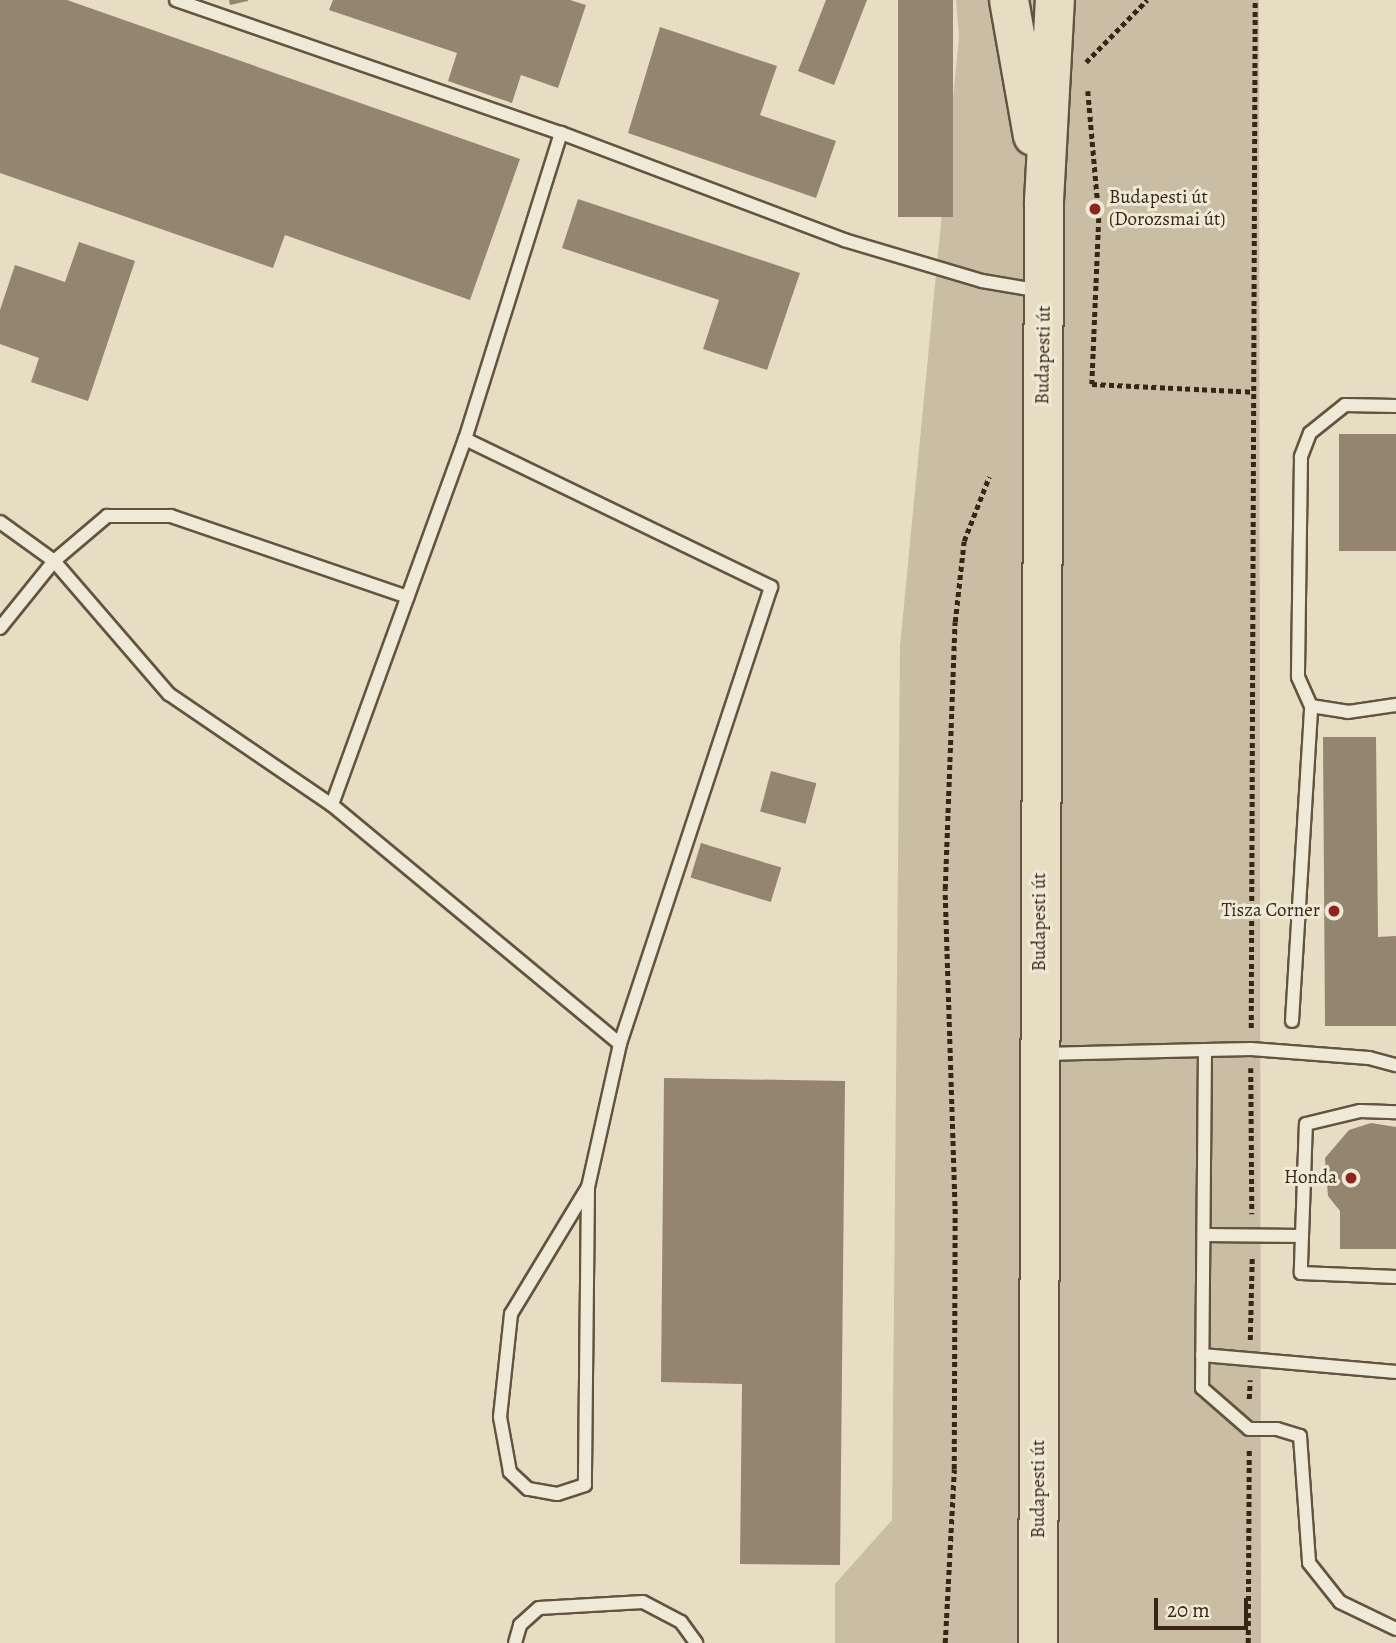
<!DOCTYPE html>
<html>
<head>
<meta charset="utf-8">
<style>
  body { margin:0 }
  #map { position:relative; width:1396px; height:1643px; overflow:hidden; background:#e7ddc2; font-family:Alegreya,serif }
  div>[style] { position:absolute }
  .green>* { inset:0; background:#c9bea4 }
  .building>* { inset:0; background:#93856e; transform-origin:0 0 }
  .path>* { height:4.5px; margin-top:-2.25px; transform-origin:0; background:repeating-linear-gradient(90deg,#372613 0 5px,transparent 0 8.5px) }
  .roads { filter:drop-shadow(2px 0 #63543f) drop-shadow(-2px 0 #63543f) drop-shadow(0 2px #63543f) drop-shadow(0 -2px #63543f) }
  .service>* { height:12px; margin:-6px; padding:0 6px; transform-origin:6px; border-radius:6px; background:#efe9d7 }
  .primary>* { height:38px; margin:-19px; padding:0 19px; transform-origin:19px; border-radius:19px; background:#e7ddc2 }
  .dots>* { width:19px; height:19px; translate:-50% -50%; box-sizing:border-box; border:4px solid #efe9d7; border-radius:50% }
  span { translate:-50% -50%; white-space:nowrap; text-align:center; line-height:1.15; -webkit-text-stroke:6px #efe9d7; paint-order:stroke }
  .poi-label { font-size:19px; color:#372613 }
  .left { translate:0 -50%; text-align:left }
  .right { translate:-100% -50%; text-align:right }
  .street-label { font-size:19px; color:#372613 }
  .scale { position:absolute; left:1154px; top:1598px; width:94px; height:32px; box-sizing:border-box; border:4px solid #372613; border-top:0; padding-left:9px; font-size:21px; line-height:24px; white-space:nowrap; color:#372613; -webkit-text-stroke:5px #efe9d7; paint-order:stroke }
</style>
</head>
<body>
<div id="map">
  <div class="green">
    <div style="clip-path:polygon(956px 0,1259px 0,1261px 1643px,835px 1643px,835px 1584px,892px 1520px,900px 646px,959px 37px)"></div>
  </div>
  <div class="building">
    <div style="clip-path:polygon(0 0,67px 0,520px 159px,470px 300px,285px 235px,273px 268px,0 173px)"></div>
    <div style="clip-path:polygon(229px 0,248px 0,248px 1px,230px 5px)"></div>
    <div style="clip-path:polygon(333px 0,570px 0,586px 5px,558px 88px,521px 75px,512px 103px,448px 81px,457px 53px,329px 10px)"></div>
    <div style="clip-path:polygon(826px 0,867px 0,834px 85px,798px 71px)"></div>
    <div style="left:898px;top:0;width:55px;height:217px"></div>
    <div style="clip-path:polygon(660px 27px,777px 66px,760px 115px,836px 141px,816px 198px,628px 133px)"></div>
    <div style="clip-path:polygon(578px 199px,800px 273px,767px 370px,703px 349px,719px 300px,562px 248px)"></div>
    <div style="clip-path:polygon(79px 242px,135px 261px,88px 401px,31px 382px,39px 358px,0 344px,0 310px,15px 265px,65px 282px)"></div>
    <div style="left:1339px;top:434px;width:57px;height:117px"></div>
    <div style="clip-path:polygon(1323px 737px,1376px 737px,1378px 937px,1396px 936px,1396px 1026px,1325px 1026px)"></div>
    <div style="left:771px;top:771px;width:47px;height:42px;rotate:15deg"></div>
    <div style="left:701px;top:843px;width:84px;height:36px;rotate:17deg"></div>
    <div style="clip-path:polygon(664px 1078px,845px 1081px,840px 1565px,740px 1564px,742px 1384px,661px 1382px)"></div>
    <div style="clip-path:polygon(1371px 1123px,1396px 1127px,1396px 1249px,1340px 1249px,1340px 1211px,1328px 1196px,1325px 1158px,1349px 1130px)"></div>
  </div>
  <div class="path">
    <div style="left:1086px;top:62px;width:87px;rotate:-45.5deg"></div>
    <div style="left:1088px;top:91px;width:127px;rotate:85deg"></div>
    <div style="left:1099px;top:218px;width:166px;rotate:92.4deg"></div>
    <div style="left:1092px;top:384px;width:161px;rotate:2.8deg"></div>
    <div style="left:1251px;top:1028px;width:1028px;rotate:-89.78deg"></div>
    <div style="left:1251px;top:1068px;width:146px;rotate:89.6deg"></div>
    <div style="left:1250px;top:1340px;width:83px;rotate:-88.6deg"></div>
    <div style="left:1249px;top:1399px;width:19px;rotate:-87deg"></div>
    <div style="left:945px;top:1643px;width:174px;rotate:-87deg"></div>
    <div style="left:954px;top:1469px;width:255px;rotate:-89.8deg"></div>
    <div style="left:955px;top:1214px;width:325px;rotate:-91.8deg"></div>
    <div style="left:945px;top:889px;width:267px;rotate:-87.9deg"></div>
    <div style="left:955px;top:622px;width:81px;rotate:-83.7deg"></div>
    <div style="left:964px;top:541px;width:69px;rotate:-68.7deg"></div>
    <div style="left:1248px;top:1643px;width:193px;rotate:-89.7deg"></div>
  </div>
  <div class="roads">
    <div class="service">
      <div style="left:176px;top:0;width:407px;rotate:19.1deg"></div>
      <div style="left:561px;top:133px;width:303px;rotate:20.7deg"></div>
      <div style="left:844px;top:240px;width:144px;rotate:16.5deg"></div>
      <div style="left:982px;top:281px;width:60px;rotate:9.6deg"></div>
      <div style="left:561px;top:133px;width:321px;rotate:107.4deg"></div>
      <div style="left:465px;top:439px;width:340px;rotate:25.8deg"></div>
      <div style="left:771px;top:587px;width:481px;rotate:108.3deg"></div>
      <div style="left:620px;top:1044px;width:147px;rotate:102.6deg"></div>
      <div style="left:588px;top:1187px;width:298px;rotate:90.6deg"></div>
      <div style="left:585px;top:1485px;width:29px;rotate:162deg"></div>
      <div style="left:557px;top:1494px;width:29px;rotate:-170deg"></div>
      <div style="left:528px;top:1489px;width:25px;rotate:-137deg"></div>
      <div style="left:510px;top:1472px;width:56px;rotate:-100.3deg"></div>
      <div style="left:500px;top:1417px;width:104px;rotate:-83.9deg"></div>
      <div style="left:511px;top:1314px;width:149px;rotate:-58.8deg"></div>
      <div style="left:1396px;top:406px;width:51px;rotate:-178.9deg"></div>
      <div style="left:1345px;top:405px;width:45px;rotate:141.3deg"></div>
      <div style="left:1310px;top:433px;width:26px;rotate:111deg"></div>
      <div style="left:1301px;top:457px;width:220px;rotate:90.8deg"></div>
      <div style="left:1298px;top:677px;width:32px;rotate:66deg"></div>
      <div style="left:1311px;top:706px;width:37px;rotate:9deg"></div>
      <div style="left:1348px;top:712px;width:49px;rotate:-8.3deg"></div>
      <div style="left:465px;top:439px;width:389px;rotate:110deg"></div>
      <div style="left:332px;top:805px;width:374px;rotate:39.7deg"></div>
      <div style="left:0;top:522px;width:67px;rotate:35.8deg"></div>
      <div style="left:54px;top:561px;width:176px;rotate:49.2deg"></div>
      <div style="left:169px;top:694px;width:197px;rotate:34.3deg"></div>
      <div style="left:0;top:628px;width:86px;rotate:-51.1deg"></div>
      <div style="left:54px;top:561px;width:70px;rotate:-40.3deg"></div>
      <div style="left:107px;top:516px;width:64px"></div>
      <div style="left:171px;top:516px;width:250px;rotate:18.9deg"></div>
      <div style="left:1292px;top:1021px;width:316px;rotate:-86.5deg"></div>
      <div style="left:1205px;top:1050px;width:46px;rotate:-1.2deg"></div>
      <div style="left:1251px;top:1049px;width:118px;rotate:4.4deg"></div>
      <div style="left:1369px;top:1058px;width:28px;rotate:15deg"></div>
      <div style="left:1043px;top:1054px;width:162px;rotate:-1.4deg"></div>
      <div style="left:1205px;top:1050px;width:338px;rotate:90.5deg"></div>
      <div style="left:1202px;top:1388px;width:62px;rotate:41.1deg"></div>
      <div style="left:1249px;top:1429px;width:28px"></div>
      <div style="left:1277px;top:1429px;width:24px;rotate:17deg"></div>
      <div style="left:1300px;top:1436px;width:127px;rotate:85.9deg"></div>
      <div style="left:1309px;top:1563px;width:50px;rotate:51.5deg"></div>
      <div style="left:1340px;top:1602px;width:62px;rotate:25.7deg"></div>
      <div style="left:1204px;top:1235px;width:98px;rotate:0.6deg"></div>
      <div style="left:1302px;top:1236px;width:37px;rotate:92deg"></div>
      <div style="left:1301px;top:1273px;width:95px;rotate:2.4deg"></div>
      <div style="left:1302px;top:1236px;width:112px;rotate:-88deg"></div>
      <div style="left:1306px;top:1124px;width:56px;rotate:-13.5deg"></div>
      <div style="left:1360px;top:1111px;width:36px;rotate:2deg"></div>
      <div style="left:1202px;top:1355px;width:195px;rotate:5deg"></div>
      <div style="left:515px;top:1643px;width:19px;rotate:-74deg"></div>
      <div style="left:520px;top:1625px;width:25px;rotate:-42deg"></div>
      <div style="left:539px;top:1608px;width:104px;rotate:-3.3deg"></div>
      <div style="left:643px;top:1602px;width:43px;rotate:27.8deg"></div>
      <div style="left:681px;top:1622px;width:26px;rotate:54deg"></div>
    </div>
    <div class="primary">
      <div style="left:1009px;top:0;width:138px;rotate:80deg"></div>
      <div style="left:1038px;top:1643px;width:1442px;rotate:-89.76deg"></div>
      <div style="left:1044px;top:201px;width:201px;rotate:-86.9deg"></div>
    </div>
  </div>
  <div class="dots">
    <div style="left:1095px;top:209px;background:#8f2418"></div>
    <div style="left:1334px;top:911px;background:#8f2418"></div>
    <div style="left:1351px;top:1178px;background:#8f2418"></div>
  </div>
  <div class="poi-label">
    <span class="left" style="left:1109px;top:209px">Budapesti út<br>(Dorozsmai út)</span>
    <span class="right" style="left:1320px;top:911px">Tisza Corner</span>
    <span class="right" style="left:1337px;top:1178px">Honda</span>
  </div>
  <div class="street-label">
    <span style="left:1044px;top:355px;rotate:-89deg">Budapesti út</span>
    <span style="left:1040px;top:922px;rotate:-90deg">Budapesti út</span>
    <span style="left:1039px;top:1489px;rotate:-90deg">Budapesti út</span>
  </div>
  <div class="scale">20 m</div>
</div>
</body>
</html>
